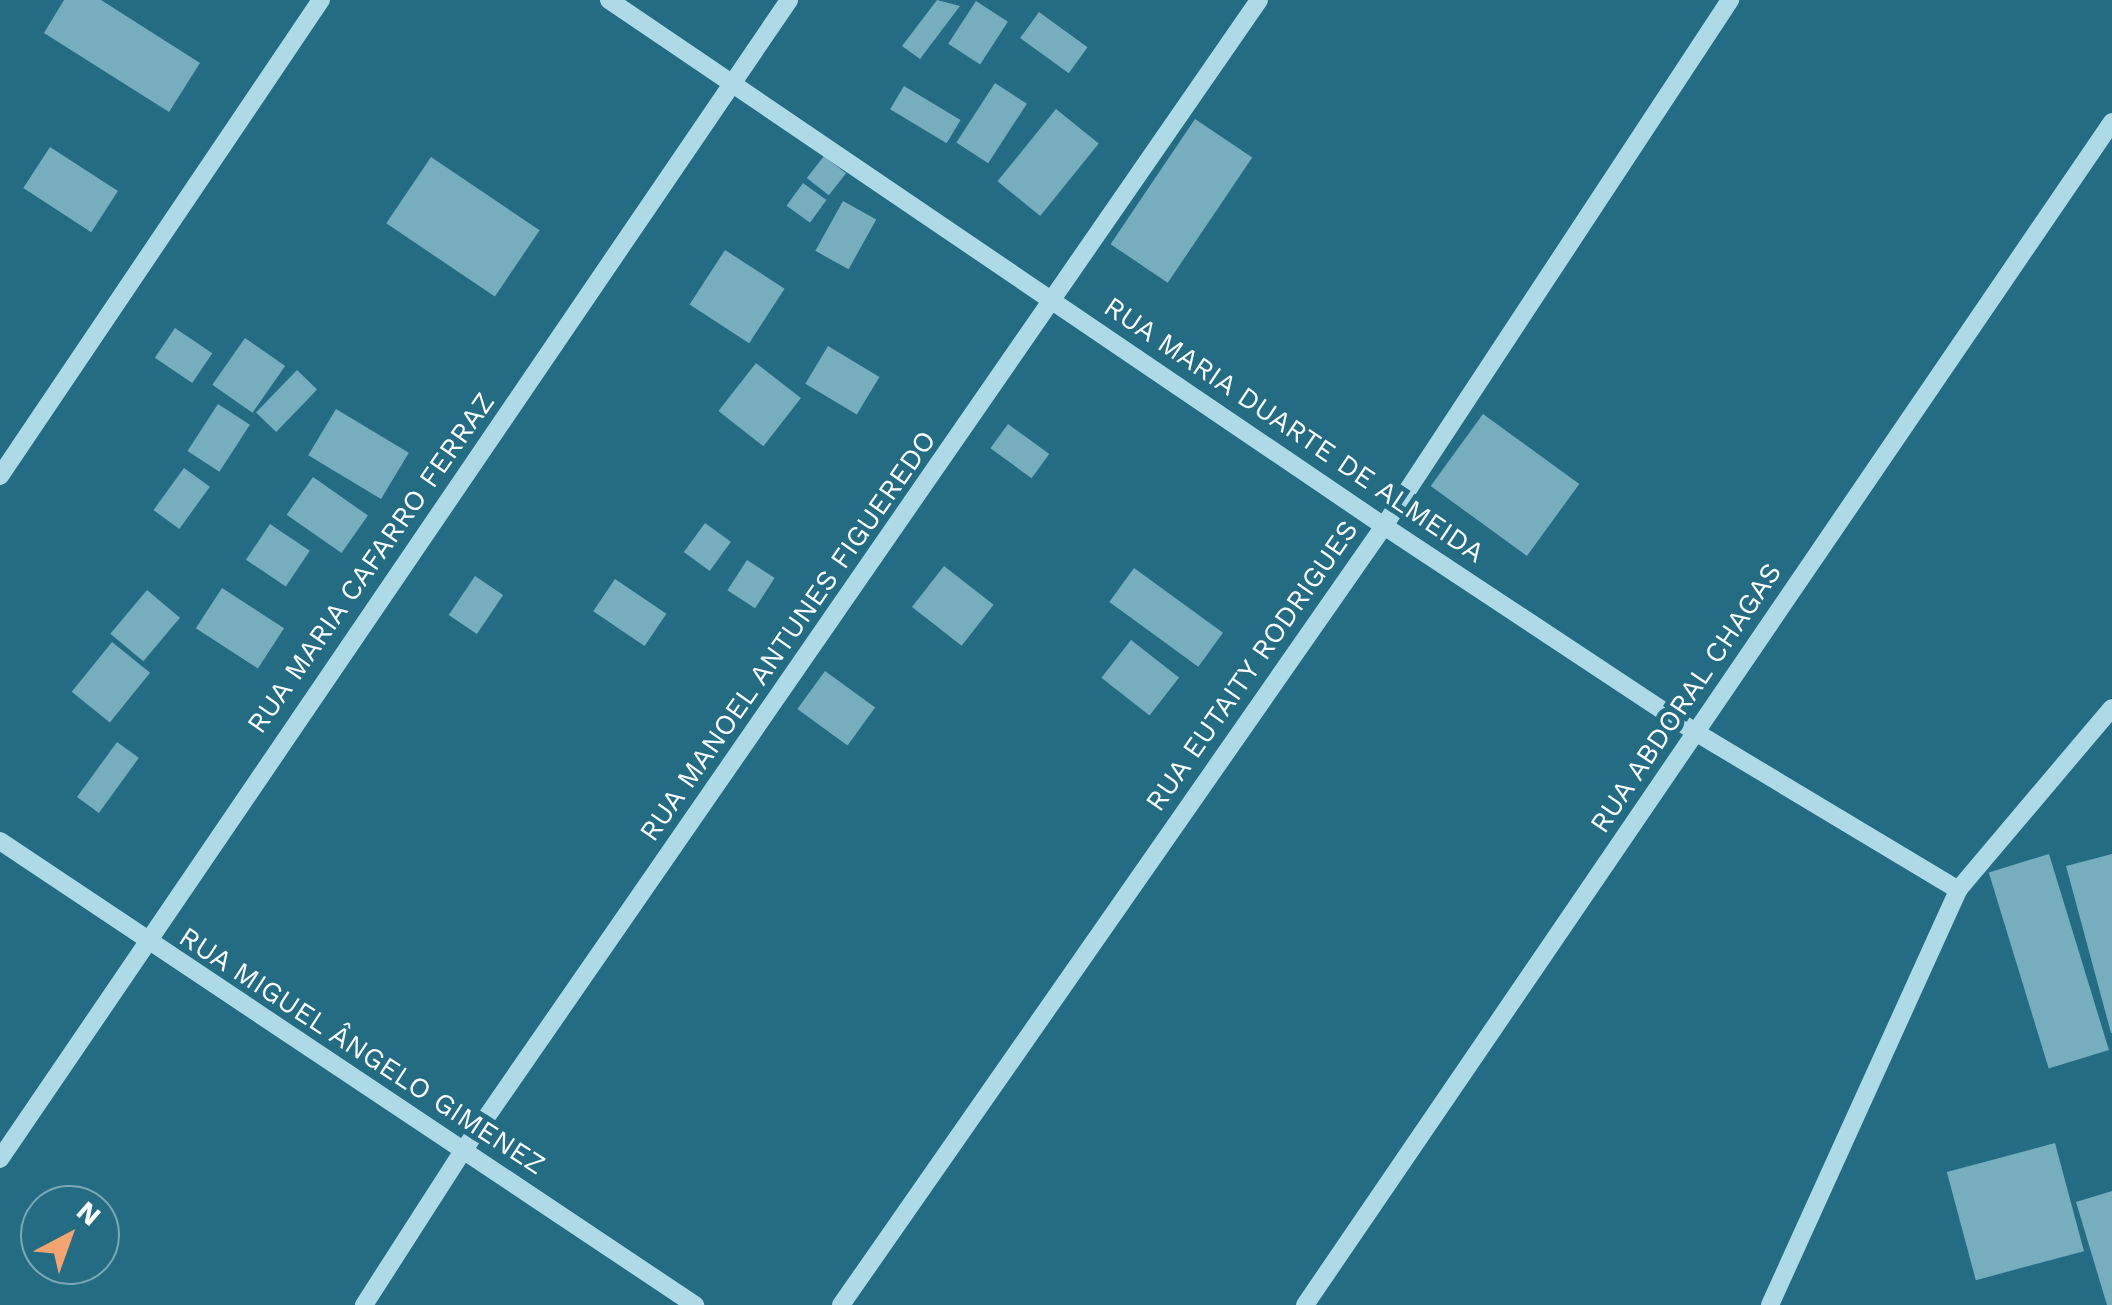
<!DOCTYPE html>
<html>
<head>
<meta charset="utf-8">
<style>
  body { margin:0 }
  #map { position:relative; width:2112px; height:1305px; overflow:hidden; background:#246c84; font-family:"Work Sans",sans-serif }
  div>[style] { position:absolute }
  .building>* { inset:0; background:#76adbf; transform-origin:0 0 }
  .minor>* { height:18px; margin:-9px; padding:0 9px; transform-origin:9px; border-radius:9px; background:#aedae8 }
  span { translate:-50% -50%; white-space:nowrap; text-align:center; line-height:1.15; -webkit-text-stroke:10px #246c84; paint-order:stroke }
  .street-label { font-size:28px; color:#fff }
  .north { position:absolute; left:20px; top:1185px; width:100px; height:100px; box-sizing:border-box; background:#246c84; border:2px solid #7ca7b5; border-radius:50%; rotate:41deg; font-size:28px; font-weight:700; line-height:40px; text-align:center; color:#fff }
  .north::after { content:''; display:block; margin:auto; width:35px; height:45px; background:#f2a571; clip-path:polygon(50% 0,100% 100%,50% 72%,0 100%) }
</style>
</head>
<body>
<div id="map">
  <div class="building">
    <div style="clip-path:polygon(64px 0,101px 0,200px 63px,169px 112px,44px 33px)"></div>
    <div style="clip-path:polygon(937px 0,960px 6px,920px 59px,902px 46px)"></div>
    <div style="left:976px;top:1px;width:38px;height:51px;rotate:33deg"></div>
    <div style="left:1039px;top:12px;width:60px;height:32px;rotate:36deg"></div>
    <div style="left:995px;top:83px;width:38px;height:71px;rotate:33deg"></div>
    <div style="left:904px;top:86px;width:66px;height:27px;rotate:31deg"></div>
    <div style="left:1056px;top:109px;width:55px;height:93px;rotate:39deg"></div>
    <div style="left:1195px;top:119px;width:69px;height:151px;rotate:34deg"></div>
    <div style="left:50px;top:147px;width:81px;height:49px;rotate:33deg"></div>
    <div style="left:824px;top:156px;width:28px;height:28px;rotate:38deg"></div>
    <div style="left:431px;top:157px;width:131px;height:80px;rotate:34deg"></div>
    <div style="left:803px;top:183px;width:29px;height:28px;rotate:36deg"></div>
    <div style="left:843px;top:201px;width:38px;height:57px;rotate:29deg"></div>
    <div style="left:725px;top:250px;width:71px;height:65px;rotate:33deg"></div>
    <div style="left:175px;top:328px;width:45px;height:36px;rotate:34deg"></div>
    <div style="left:245px;top:338px;width:49px;height:57px;rotate:35deg"></div>
    <div style="left:828px;top:346px;width:60px;height:44px;rotate:31deg"></div>
    <div style="left:756px;top:363px;width:57px;height:61px;rotate:38deg"></div>
    <div style="left:297px;top:370px;width:28px;height:59px;rotate:44deg"></div>
    <div style="left:218px;top:404px;width:38px;height:56px;rotate:33deg"></div>
    <div style="left:336px;top:409px;width:85px;height:54px;rotate:31deg"></div>
    <div style="left:1483px;top:414px;width:119px;height:89px;rotate:36deg"></div>
    <div style="left:1008px;top:424px;width:51px;height:30px;rotate:36deg"></div>
    <div style="left:184px;top:468px;width:32px;height:52px;rotate:36deg"></div>
    <div style="left:313px;top:477px;width:67px;height:46px;rotate:35deg"></div>
    <div style="left:705px;top:523px;width:32px;height:36px;rotate:36deg"></div>
    <div style="left:270px;top:524px;width:48px;height:43px;rotate:34deg"></div>
    <div style="left:747px;top:560px;width:33px;height:36px;rotate:33deg"></div>
    <div style="left:944px;top:566px;width:63px;height:52px;rotate:38deg"></div>
    <div style="left:1134px;top:568px;width:110px;height:42px;rotate:36deg"></div>
    <div style="left:475px;top:576px;width:34px;height:47px;rotate:34deg"></div>
    <div style="left:615px;top:579px;width:62px;height:39px;rotate:34deg"></div>
    <div style="left:222px;top:588px;width:74px;height:48px;rotate:33deg"></div>
    <div style="left:147px;top:590px;width:43px;height:57px;rotate:40deg"></div>
    <div style="left:1131px;top:640px;width:61px;height:48px;rotate:38deg"></div>
    <div style="left:112px;top:642px;width:49px;height:64px;rotate:39deg"></div>
    <div style="left:825px;top:671px;width:62px;height:47px;rotate:36deg"></div>
    <div style="left:117px;top:742px;width:27px;height:68px;rotate:36deg"></div>
    <div style="left:2049px;top:854px;width:205px;height:63px;rotate:73deg"></div>
    <div style="clip-path:polygon(2112px 854px,2112px 1033px,2111px 1033px,2066px 866px)"></div>
    <div style="left:2055px;top:1143px;width:112px;height:112px;rotate:75deg"></div>
    <div style="clip-path:polygon(2112px 1191px,2112px 1305px,2107px 1305px,2076px 1202px)"></div>
  </div>
  <div class="minor">
    <div style="left:609px;top:0;width:937px;rotate:34.17deg"></div>
    <div style="left:1384px;top:526px;width:375px;rotate:33.5deg"></div>
    <div style="left:1697px;top:733px;width:305px;rotate:31deg"></div>
    <div style="left:0;top:476px;width:574px;rotate:-56.01deg"></div>
    <div style="left:0;top:841px;width:836px;rotate:33.73deg"></div>
    <div style="left:0;top:1159px;width:1402px;rotate:-55.75deg"></div>
    <div style="left:364px;top:1305px;width:183px;rotate:-57.3deg"></div>
    <div style="left:463px;top:1151px;width:1399px;rotate:-55.33deg"></div>
    <div style="left:841px;top:1305px;width:950px;rotate:-55.12deg"></div>
    <div style="left:1384px;top:526px;width:630px;rotate:-56.66deg"></div>
    <div style="left:1305px;top:1305px;width:1432px;rotate:-55.7deg"></div>
    <div style="left:1770px;top:1305px;width:456px;rotate:-65.6deg"></div>
    <div style="left:1958px;top:890px;width:238px;rotate:-49.8deg"></div>
  </div>
  <div class="street-label">
    <span style="left:1294px;top:430px;rotate:34deg">RUA MARIA DUARTE DE ALMEIDA</span>
    <span style="left:371px;top:563px;rotate:-55deg">RUA MARIA CAFARRO FERRAZ</span>
    <span style="left:788px;top:636px;rotate:-55deg">RUA MANOEL ANTUNES FIGUEREDO</span>
    <span style="left:1252px;top:666px;rotate:-55deg">RUA EUTAITY RODRIGUES</span>
    <span style="left:1686px;top:698px;rotate:-56deg">RUA ABDORAL CHAGAS</span>
    <span style="left:362px;top:1051px;rotate:33deg">RUA MIGUEL ÂNGELO GIMENEZ</span>
  </div>
  <div class="north">N</div>
</div>
</body>
</html>
